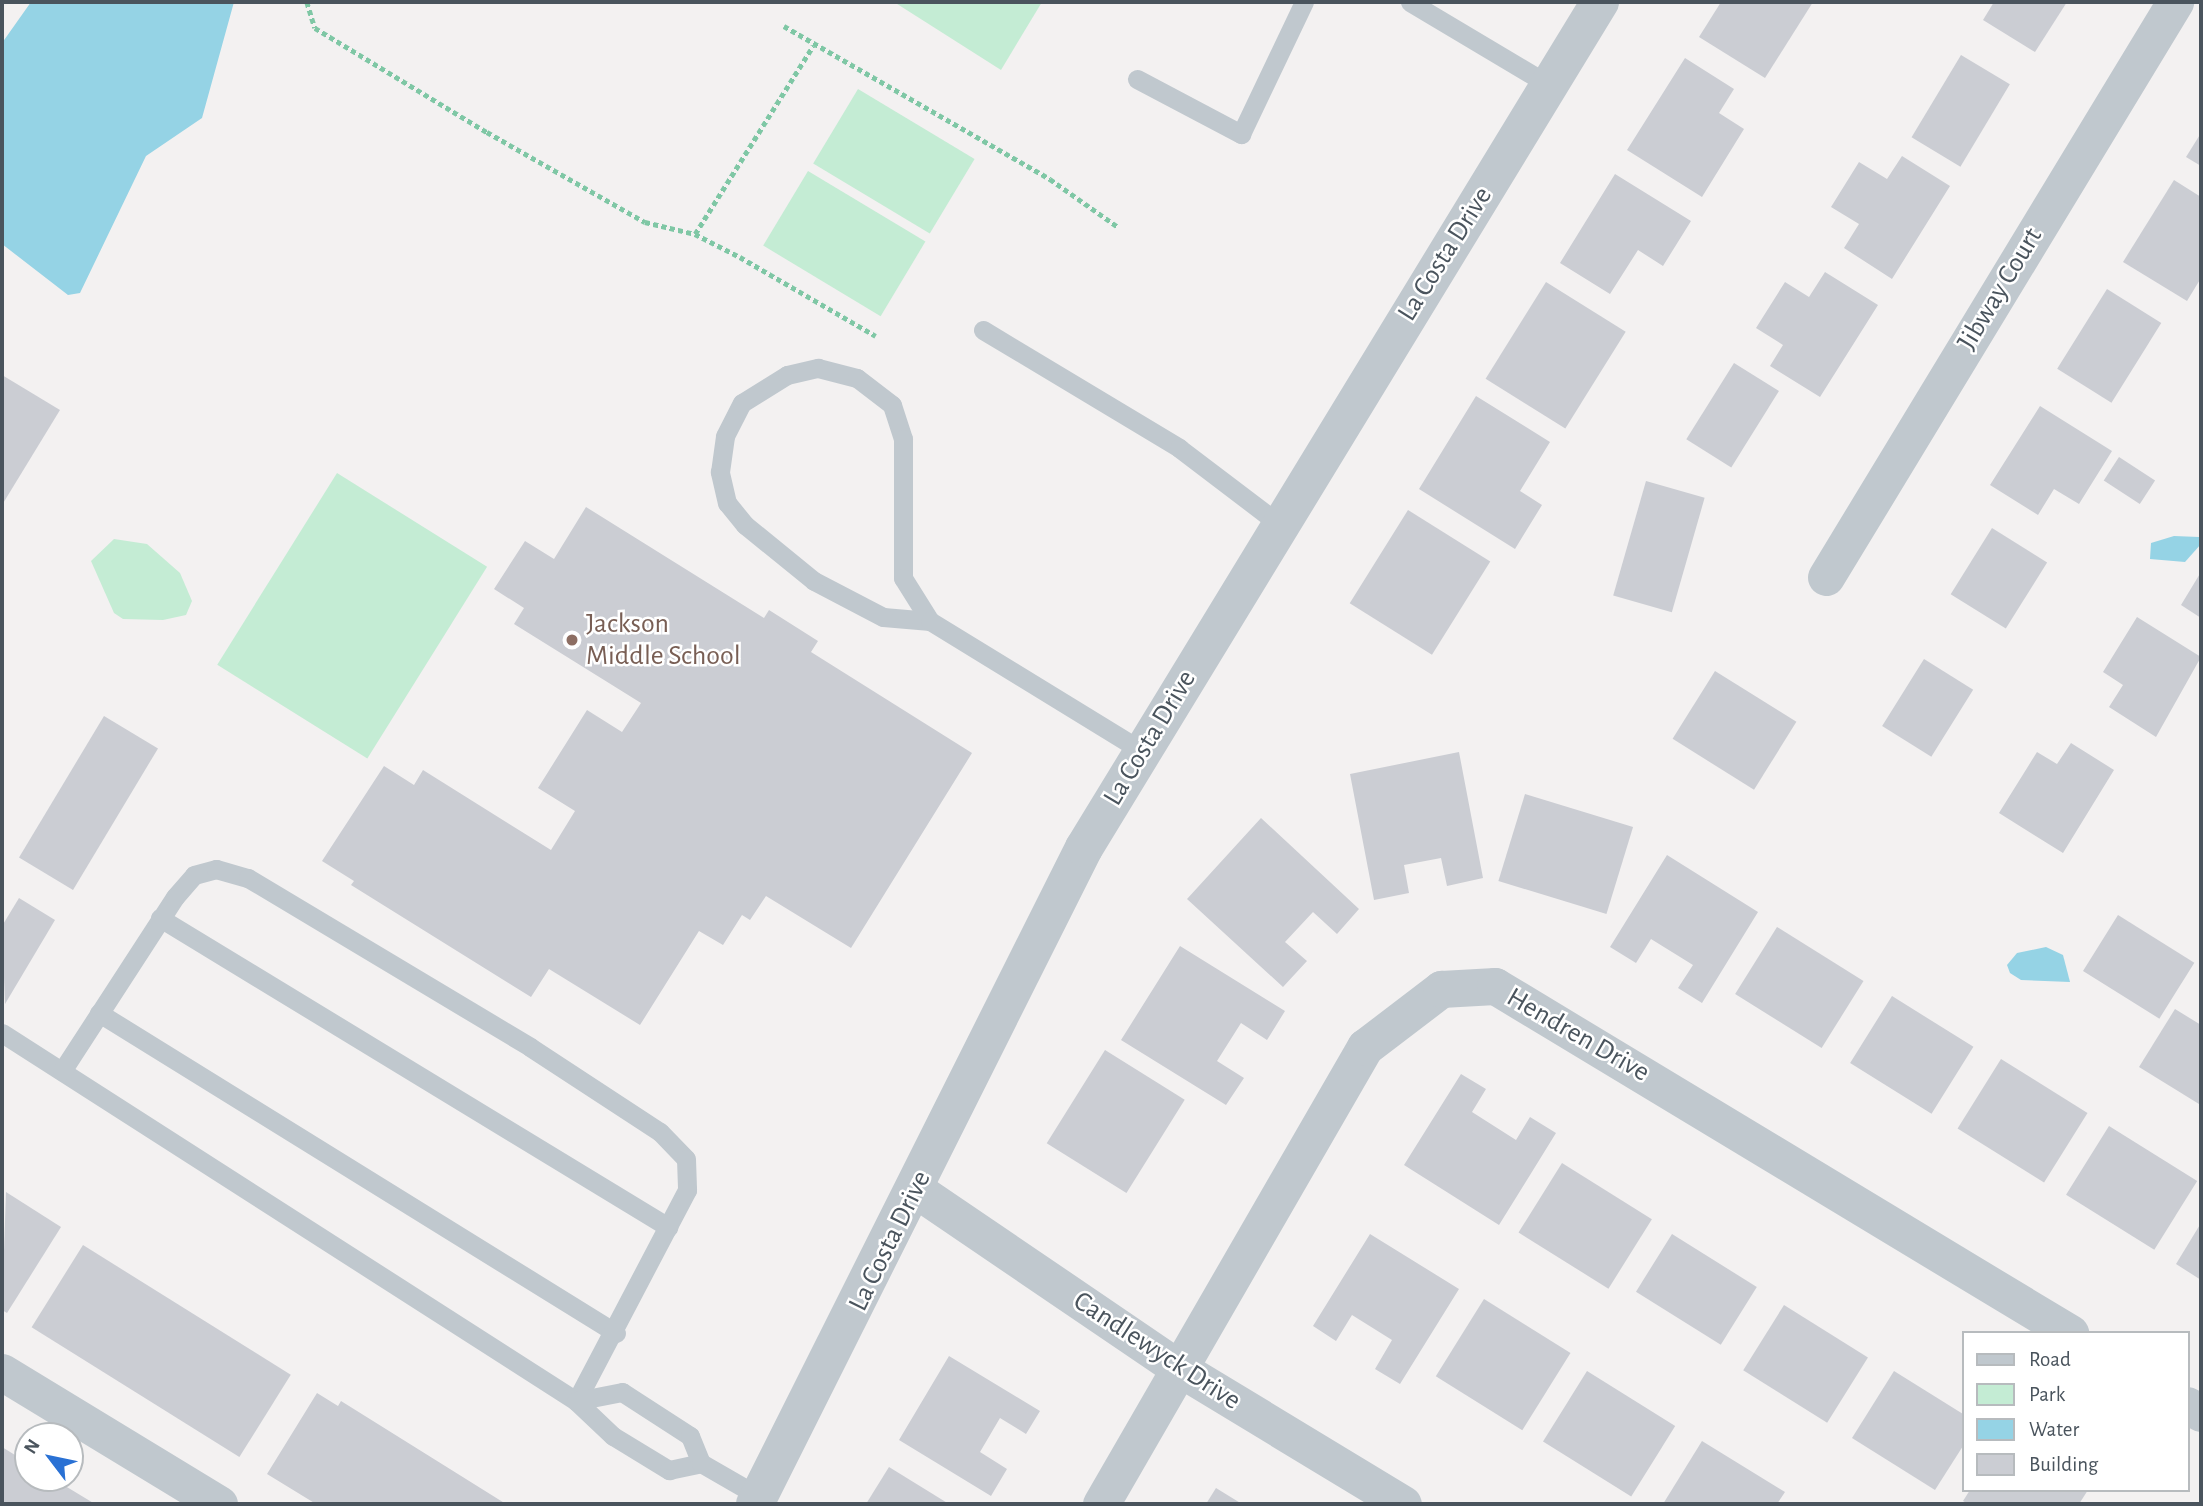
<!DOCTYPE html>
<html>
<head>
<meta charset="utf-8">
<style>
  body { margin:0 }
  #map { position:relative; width:2203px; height:1506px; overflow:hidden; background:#f3f1f1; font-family:"Alegreya Sans",sans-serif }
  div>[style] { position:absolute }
  .green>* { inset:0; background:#c4ecd4; transform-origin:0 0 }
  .water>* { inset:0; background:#95d3e5 }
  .building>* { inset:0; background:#cbcdd3; transform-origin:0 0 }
  .path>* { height:4.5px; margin-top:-2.25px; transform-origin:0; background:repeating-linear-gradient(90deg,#7fc7a5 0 5px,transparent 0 8.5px) }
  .service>* { height:19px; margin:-9.5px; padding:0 9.5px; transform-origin:9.5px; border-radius:9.5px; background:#c0c8ce }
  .minor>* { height:37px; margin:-18.5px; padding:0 18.5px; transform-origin:18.5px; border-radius:18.5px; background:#c0c8ce }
  .tertiary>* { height:38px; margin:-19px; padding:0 19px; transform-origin:19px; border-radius:19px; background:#c0c8ce }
  .dots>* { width:19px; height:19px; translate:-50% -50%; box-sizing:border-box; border:4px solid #fff; border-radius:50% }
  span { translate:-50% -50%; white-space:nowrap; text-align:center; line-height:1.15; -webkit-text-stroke:5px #fff; paint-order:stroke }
  .street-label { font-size:28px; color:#4a545d }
  .education-label { font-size:28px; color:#785e54 }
  .left { translate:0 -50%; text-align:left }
  .frame { position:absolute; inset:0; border:4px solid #4a545d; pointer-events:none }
  .legend { position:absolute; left:1962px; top:1331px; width:228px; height:161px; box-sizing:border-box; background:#fff; border:2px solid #b7bbbe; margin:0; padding:9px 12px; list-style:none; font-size:21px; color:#4a545d }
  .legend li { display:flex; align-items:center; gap:14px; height:35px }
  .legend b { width:35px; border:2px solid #b7bbbe }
  .north { position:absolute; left:14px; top:1422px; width:70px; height:70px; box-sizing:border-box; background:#fff; border:2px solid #b7bbbe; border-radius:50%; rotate:302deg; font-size:19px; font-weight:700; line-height:28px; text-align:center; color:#4a545d }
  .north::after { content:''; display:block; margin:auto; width:24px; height:32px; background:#2a71d4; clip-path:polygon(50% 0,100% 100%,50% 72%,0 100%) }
</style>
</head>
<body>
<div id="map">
  <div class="green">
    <div style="clip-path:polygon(894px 2px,1042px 2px,1001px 70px)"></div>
    <div style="left:858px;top:89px;width:136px;height:87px;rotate:31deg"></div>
    <div style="left:808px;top:171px;width:137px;height:87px;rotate:31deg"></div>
    <div style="left:337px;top:473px;width:177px;height:226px;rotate:32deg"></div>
    <div style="clip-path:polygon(114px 539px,147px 544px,180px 573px,192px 601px,186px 615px,163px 620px,123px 619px,114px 613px,91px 561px)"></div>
  </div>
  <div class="water">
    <div style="clip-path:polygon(31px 2px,234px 2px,202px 118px,146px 156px,80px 293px,68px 295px,2px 244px,2px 43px)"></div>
    <div style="clip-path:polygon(2174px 536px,2199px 537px,2201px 544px,2185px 562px,2150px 559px,2151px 543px)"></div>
    <div style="clip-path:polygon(2046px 947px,2063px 955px,2070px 982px,2021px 980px,2010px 973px,2007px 965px,2017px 953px)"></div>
  </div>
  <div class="building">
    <div style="clip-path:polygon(1721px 2px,1813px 2px,1765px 78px,1699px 37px)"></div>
    <div style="clip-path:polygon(1994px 2px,2067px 2px,2035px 52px,1983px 20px)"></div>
    <div style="left:1961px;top:55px;width:57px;height:96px;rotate:31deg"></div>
    <div style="clip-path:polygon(1685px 58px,1734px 89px,1719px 113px,1744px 129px,1702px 197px,1627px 150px)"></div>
    <div style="clip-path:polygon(2201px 133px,2201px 166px,2186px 157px)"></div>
    <div style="clip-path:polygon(1902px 156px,1950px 186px,1892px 279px,1844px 248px,1859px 224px,1831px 207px,1859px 162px,1887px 179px)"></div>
    <div style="clip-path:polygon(1615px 174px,1691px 221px,1663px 266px,1638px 250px,1610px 294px,1560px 263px)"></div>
    <div style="clip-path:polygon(2174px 180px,2201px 197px,2201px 278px,2187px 301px,2123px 262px)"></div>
    <div style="clip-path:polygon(1825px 272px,1878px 305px,1820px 397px,1770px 366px,1783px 345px,1756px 328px,1785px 282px,1809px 297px)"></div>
    <div style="left:1546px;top:282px;width:94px;height:114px;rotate:32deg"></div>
    <div style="left:2107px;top:289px;width:64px;height:94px;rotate:32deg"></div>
    <div style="left:1734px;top:363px;width:53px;height:90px;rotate:32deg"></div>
    <div style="clip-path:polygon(2px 375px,60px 410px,2px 505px)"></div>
    <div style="clip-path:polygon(1476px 396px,1550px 442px,1520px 491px,1542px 505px,1515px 549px,1419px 489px)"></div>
    <div style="clip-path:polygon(2040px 406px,2112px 451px,2079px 504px,2054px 489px,2038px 515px,1990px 485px)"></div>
    <div style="left:2119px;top:457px;width:43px;height:28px;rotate:33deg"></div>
    <div style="left:1646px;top:481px;width:61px;height:119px;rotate:16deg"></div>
    <div style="clip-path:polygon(586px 507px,764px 618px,769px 610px,818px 641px,811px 652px,972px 753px,851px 948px,766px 896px,750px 920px,742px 915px,723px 945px,699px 931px,640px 1025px,549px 969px,531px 997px,351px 885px,354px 881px,322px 861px,384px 766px,414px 785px,423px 770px,551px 850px,575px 811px,538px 788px,587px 710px,622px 732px,641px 703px,514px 624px,524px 608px,494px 589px,525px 541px,554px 559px)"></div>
    <div style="left:1408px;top:510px;width:97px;height:110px;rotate:32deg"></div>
    <div style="left:1992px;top:528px;width:65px;height:78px;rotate:32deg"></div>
    <div style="clip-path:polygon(2201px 572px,2201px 618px,2181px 605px)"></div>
    <div style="clip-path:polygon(2137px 617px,2201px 657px,2156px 737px,2109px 707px,2123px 685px,2103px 672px)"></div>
    <div style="left:1924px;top:659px;width:58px;height:79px;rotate:32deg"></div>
    <div style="left:1715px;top:671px;width:96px;height:80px;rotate:32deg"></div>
    <div style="left:104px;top:716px;width:63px;height:165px;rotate:31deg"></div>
    <div style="clip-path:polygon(2071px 743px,2114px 770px,2063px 853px,1999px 813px,2037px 752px,2057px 764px)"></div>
    <div style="clip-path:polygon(1459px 752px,1483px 878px,1447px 886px,1441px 858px,1404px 865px,1409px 893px,1374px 900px,1350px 774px)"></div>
    <div style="left:1525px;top:794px;width:113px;height:91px;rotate:17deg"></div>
    <div style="clip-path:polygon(1261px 818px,1359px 909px,1337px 934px,1313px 912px,1285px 942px,1307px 961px,1283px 987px,1187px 899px)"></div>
    <div style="clip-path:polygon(1667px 855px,1758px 912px,1702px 1003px,1678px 988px,1693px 965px,1651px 939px,1636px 963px,1610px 947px)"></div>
    <div style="clip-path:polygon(19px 898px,55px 920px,5px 1004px,2px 926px)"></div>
    <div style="left:2118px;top:915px;width:90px;height:66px;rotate:32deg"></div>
    <div style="left:1777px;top:927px;width:102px;height:79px;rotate:32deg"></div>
    <div style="clip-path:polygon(1180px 946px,1285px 1011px,1267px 1040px,1241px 1023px,1217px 1061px,1244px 1078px,1226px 1105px,1121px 1040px)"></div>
    <div style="left:1892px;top:996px;width:96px;height:79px;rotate:32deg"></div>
    <div style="clip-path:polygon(2175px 1009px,2201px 1025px,2199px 1104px,2139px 1067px)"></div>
    <div style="left:1105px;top:1050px;width:94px;height:110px;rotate:32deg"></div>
    <div style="left:2001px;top:1059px;width:102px;height:82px;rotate:32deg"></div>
    <div style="clip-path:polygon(1461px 1074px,1486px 1089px,1472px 1112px,1516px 1140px,1530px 1117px,1556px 1133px,1499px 1225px,1404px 1165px)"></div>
    <div style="left:2109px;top:1126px;width:104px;height:81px;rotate:32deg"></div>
    <div style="left:1562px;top:1163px;width:106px;height:82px;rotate:32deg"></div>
    <div style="clip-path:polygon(6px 1192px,61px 1227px,7px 1313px,2px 1310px)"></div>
    <div style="clip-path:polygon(2201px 1223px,2201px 1280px,2176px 1264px)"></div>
    <div style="clip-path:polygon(1370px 1234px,1459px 1289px,1400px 1384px,1375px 1369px,1392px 1340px,1352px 1315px,1336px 1341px,1313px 1326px)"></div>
    <div style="left:1672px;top:1234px;width:100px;height:68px;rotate:32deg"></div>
    <div style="left:83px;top:1245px;width:245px;height:97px;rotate:32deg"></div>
    <div style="left:1484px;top:1299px;width:102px;height:91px;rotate:32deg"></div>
    <div style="left:1784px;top:1305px;width:99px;height:77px;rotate:32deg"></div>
    <div style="clip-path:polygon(949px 1356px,1040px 1411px,1026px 1434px,1000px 1418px,980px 1452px,1007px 1469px,991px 1496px,899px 1440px)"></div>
    <div style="left:1587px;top:1371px;width:104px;height:83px;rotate:32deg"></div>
    <div style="clip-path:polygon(1894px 1371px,1963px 1414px,1963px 1446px,1935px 1490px,1852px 1438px)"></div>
    <div style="clip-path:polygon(317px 1393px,338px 1406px,341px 1401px,506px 1504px,316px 1504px,267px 1474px)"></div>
    <div style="clip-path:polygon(1702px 1441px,1785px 1492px,1777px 1504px,1663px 1504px)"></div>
    <div style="clip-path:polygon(2px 1447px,28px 1463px,28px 1478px,52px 1478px,95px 1504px,2px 1504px)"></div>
    <div style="clip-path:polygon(889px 1467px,949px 1504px,866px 1504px)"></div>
    <div style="clip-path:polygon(1216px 1488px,1242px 1504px,1206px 1504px)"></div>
    <div style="clip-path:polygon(1970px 1490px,2088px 1490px,2079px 1504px,1968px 1504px,1963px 1501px)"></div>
  </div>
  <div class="path">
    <div style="left:307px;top:2px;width:27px;rotate:73deg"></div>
    <div style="left:315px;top:28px;width:201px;rotate:31.2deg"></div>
    <div style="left:487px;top:132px;width:182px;rotate:29.7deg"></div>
    <div style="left:645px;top:222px;width:51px;rotate:13.5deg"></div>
    <div style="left:695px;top:234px;width:51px;rotate:27.1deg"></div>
    <div style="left:740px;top:257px;width:157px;rotate:30.2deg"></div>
    <div style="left:784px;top:26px;width:307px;rotate:29.9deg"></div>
    <div style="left:1050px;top:179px;width:83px;rotate:35.2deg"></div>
    <div style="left:695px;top:234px;width:222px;rotate:-57.9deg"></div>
  </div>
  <div class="service">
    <div style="left:1410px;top:2px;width:162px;rotate:30.8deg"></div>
    <div style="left:1137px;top:79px;width:118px;rotate:27.9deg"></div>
    <div style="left:1241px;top:134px;width:146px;rotate:-64.5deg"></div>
    <div style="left:983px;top:330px;width:229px;rotate:31deg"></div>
    <div style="left:1179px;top:448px;width:126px;rotate:37.2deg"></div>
    <div style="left:930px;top:621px;width:47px;rotate:-175.1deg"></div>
    <div style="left:883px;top:617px;width:78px;rotate:-152.4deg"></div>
    <div style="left:814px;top:581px;width:89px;rotate:-140.9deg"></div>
    <div style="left:745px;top:525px;width:28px;rotate:-129deg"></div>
    <div style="left:727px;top:503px;width:32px;rotate:-103deg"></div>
    <div style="left:720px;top:472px;width:36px;rotate:-82deg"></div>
    <div style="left:725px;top:436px;width:37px;rotate:-63deg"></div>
    <div style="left:742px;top:403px;width:53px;rotate:-31.9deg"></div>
    <div style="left:787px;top:375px;width:32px;rotate:-13deg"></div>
    <div style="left:818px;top:368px;width:40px;rotate:14.4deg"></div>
    <div style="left:857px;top:378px;width:44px;rotate:37.6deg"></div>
    <div style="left:892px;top:405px;width:36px;rotate:72deg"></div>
    <div style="left:903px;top:439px;width:139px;rotate:90deg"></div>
    <div style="left:903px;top:578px;width:51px;rotate:57.9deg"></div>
    <div style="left:930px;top:621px;width:249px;rotate:31.5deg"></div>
    <div style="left:160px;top:918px;width:595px;rotate:31.31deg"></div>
    <div style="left:99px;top:1013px;width:608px;rotate:31.76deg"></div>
    <div style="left:2px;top:1033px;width:682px;rotate:32.66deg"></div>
    <div style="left:576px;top:1401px;width:51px;rotate:43.4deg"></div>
    <div style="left:613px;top:1436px;width:66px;rotate:31.3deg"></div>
    <div style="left:669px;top:1470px;width:33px;rotate:-12deg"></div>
    <div style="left:62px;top:1071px;width:207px;rotate:-57deg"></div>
    <div style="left:175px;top:897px;width:29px;rotate:-49deg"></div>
    <div style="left:194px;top:875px;width:23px;rotate:-15deg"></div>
    <div style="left:216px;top:869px;width:33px;rotate:16deg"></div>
    <div style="left:248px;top:878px;width:329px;rotate:30.9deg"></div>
    <div style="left:530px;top:1047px;width:155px;rotate:33.2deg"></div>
    <div style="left:660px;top:1132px;width:37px;rotate:46deg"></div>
    <div style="left:686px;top:1159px;width:31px;rotate:88deg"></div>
    <div style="left:687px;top:1190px;width:238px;rotate:117.7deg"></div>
    <div style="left:576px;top:1401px;width:47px;rotate:-11.1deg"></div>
    <div style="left:622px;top:1392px;width:81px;rotate:32.9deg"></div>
    <div style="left:690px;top:1436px;width:29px;rotate:68deg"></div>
    <div style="left:701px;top:1463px;width:68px;rotate:30deg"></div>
  </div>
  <div class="minor">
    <div style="left:1826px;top:577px;width:673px;rotate:-58.74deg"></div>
    <div style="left:915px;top:1189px;width:317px;rotate:34.2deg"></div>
    <div style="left:1177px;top:1367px;width:264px;rotate:31.2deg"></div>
    <div style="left:2px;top:1372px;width:254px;rotate:31.3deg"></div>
    <div style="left:2187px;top:1405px;width:16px;rotate:30deg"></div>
    <div style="left:1101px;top:1504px;width:528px;rotate:-59.99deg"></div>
    <div style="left:1365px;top:1047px;width:96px;rotate:-37.3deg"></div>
    <div style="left:1441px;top:989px;width:54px;rotate:-3.2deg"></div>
    <div style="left:1495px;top:986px;width:672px;rotate:31.11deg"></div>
  </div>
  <div class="tertiary">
    <div style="left:755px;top:1504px;width:734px;rotate:-63.37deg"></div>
    <div style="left:1084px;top:848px;width:991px;rotate:-58.62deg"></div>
  </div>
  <div class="dots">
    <div style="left:572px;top:640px;background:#8d6e63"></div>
  </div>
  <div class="street-label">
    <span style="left:1445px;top:254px;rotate:-58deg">La Costa Drive</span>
    <span style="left:2000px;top:289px;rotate:-59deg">Jibway Court</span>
    <span style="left:1150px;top:738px;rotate:-59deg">La Costa Drive</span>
    <span style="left:1578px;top:1035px;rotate:30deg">Hendren Drive</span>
    <span style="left:890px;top:1241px;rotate:-64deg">La Costa Drive</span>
    <span style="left:1157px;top:1351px;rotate:33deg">Candlewyck Drive</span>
  </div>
  <div class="education-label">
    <span class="left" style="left:586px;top:640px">Jackson<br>Middle School</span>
  </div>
  <div class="frame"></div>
  <ul class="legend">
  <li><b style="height:9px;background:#c0c8ce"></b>Road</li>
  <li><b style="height:19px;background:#c4ecd4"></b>Park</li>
  <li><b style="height:19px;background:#95d3e5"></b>Water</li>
  <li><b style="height:19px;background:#cbcdd3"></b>Building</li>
  </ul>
  <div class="north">N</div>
</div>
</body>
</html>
